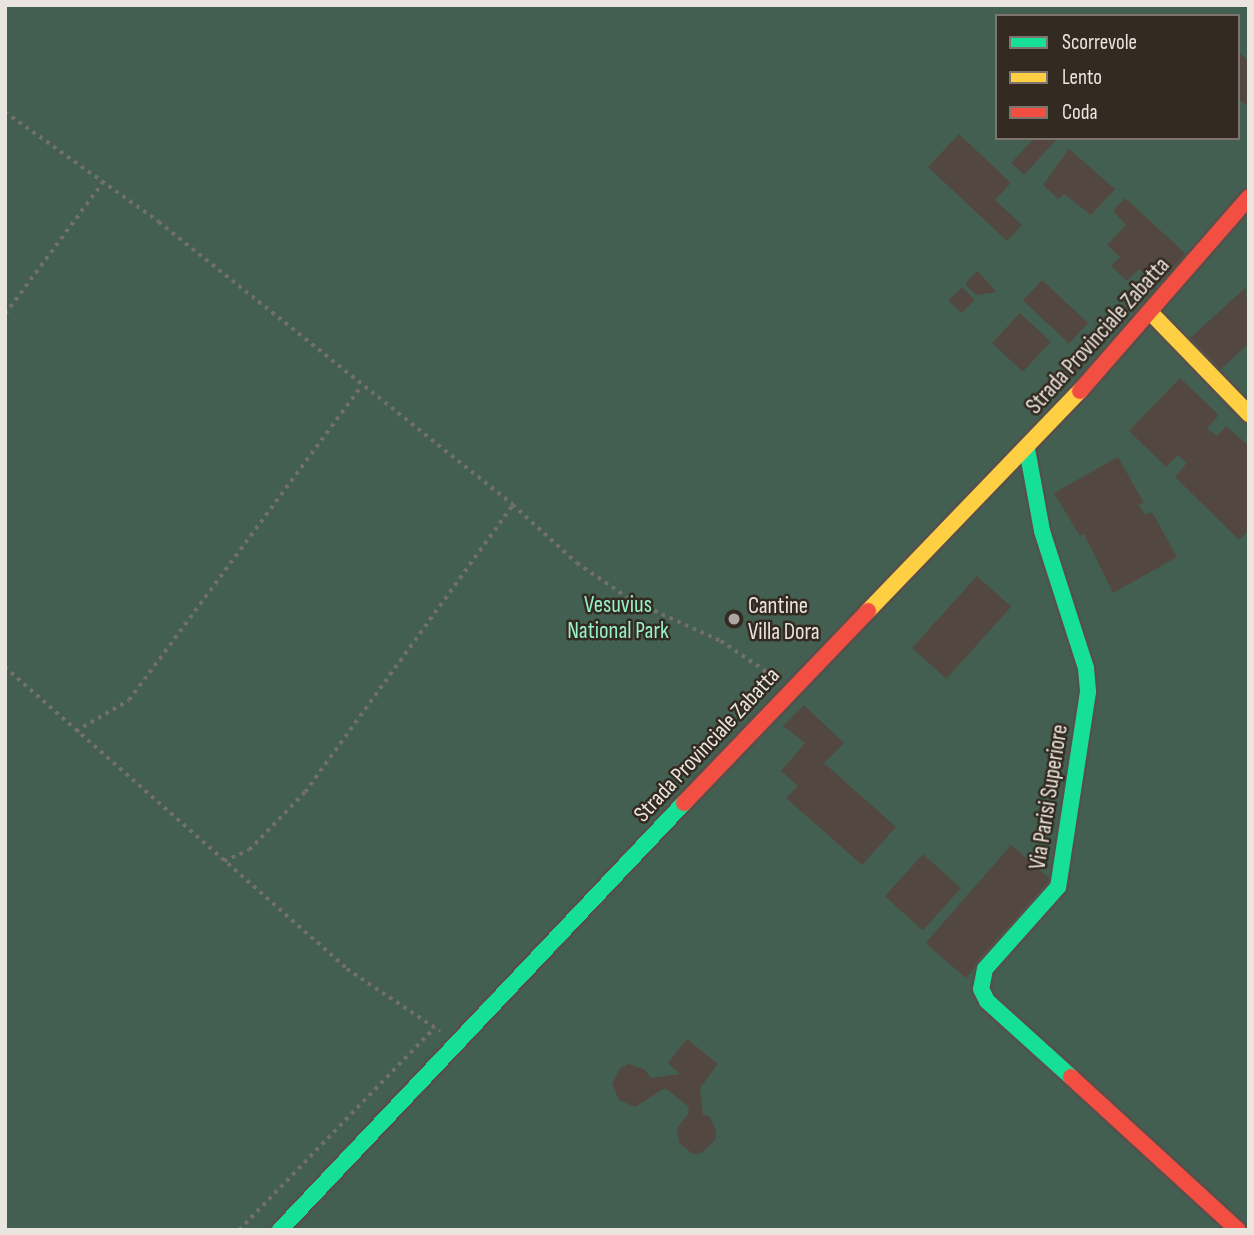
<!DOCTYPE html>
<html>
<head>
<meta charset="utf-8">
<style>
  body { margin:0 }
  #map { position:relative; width:1254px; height:1235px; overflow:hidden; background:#39342f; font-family:"Sofia Sans Condensed",sans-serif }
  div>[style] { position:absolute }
  .green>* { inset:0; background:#435f51 }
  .building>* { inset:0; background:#534841; transform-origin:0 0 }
  .path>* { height:3.5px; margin-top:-1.75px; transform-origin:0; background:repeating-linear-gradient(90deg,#736f6b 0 3.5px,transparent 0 8.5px) }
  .roads { filter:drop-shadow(2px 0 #54514c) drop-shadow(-2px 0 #54514c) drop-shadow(0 2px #54514c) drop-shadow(0 -2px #54514c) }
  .fast>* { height:16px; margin:-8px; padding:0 8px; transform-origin:8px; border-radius:8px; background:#16e098 }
  .slow>* { height:16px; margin:-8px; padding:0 8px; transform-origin:8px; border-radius:8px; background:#ffcf43 }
  .jam>* { height:16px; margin:-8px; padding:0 8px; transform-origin:8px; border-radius:8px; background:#f24e42 }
  .dots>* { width:19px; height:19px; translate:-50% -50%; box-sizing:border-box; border:4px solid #332a21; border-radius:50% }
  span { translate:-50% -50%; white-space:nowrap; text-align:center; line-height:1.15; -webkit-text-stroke:5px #332a21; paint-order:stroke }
  .street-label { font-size:23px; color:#ebe5df }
  .park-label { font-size:23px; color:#97f2ca }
  .poi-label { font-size:23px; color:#ebe5df }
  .left { translate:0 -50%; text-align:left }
  .frame { position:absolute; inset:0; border:7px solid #ebe5df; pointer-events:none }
  .legend { position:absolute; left:995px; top:14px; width:245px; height:126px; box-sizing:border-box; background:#332a21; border:2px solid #7d756d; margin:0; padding:9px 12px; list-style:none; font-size:21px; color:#ebe5df }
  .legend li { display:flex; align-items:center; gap:14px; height:35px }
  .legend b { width:35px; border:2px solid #7d756d }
</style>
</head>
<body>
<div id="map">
  <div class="green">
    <div style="clip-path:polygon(evenodd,5px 5px,1249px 5px,1249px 1230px,5px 1230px,5px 5px,997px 16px,1238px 16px,1238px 138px,997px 138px,997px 16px)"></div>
  </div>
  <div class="building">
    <div style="clip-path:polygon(1238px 52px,1249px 61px,1249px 107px,1238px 99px)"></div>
    <div style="clip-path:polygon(959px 134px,1011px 183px,995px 200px,1022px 225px,1007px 241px,928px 167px)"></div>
    <div style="clip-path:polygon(1034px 138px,1058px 138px,1024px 175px,1011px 163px)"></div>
    <div style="clip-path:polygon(1069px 149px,1115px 189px,1091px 215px,1064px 194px,1058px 199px,1043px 185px)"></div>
    <div style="clip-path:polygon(1125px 198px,1186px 254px,1156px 286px,1139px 269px,1127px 281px,1111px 266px,1120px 257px,1107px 245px,1126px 225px,1113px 211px)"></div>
    <div style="clip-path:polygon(977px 271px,997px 292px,976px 295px,965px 284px)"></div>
    <div style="left:1042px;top:280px;width:63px;height:28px;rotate:43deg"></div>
    <div style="left:962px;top:287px;width:18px;height:19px;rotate:45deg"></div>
    <div style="clip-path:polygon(1246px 287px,1249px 343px,1217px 373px,1187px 341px)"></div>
    <div style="left:1020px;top:313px;width:42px;height:41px;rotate:43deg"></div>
    <div style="left:1068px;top:360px;width:14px;height:11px;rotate:39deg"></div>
    <div style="clip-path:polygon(1180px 378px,1219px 415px,1207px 428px,1217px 436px,1226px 426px,1249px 446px,1249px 530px,1239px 540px,1175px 477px,1187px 463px,1178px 455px,1166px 467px,1129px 431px)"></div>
    <div style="clip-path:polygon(1049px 379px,1059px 388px,1052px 395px,1041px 387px)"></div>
    <div style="clip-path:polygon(1118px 457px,1144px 503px,1138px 504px,1145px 515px,1152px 512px,1177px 557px,1113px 593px,1084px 534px,1080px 536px,1054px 493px)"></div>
    <div style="left:977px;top:576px;width:46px;height:97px;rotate:42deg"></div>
    <div style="clip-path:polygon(804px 705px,844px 743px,824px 763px,896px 827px,862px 865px,786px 798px,798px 786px,781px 771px,805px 743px,783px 726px)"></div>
    <div style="left:1011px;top:845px;width:53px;height:130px;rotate:41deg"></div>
    <div style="left:923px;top:854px;width:51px;height:57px;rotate:42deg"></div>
    <div style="clip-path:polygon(687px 1039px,718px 1064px,700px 1088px,703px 1115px,710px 1117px,716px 1130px,716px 1139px,702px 1153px,693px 1154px,679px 1143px,677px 1128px,689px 1113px,688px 1106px,665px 1088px,635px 1107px,619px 1100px,612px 1084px,620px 1068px,629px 1064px,645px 1070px,651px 1078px,680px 1074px,668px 1063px)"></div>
  </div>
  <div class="path">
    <div style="left:5px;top:112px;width:189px;rotate:35.5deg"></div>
    <div style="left:159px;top:222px;width:453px;rotate:38.6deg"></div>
    <div style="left:513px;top:505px;width:86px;rotate:42.2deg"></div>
    <div style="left:577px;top:563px;width:65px;rotate:34.4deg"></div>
    <div style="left:631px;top:600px;width:99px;rotate:24.5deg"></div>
    <div style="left:721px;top:641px;width:64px;rotate:34.2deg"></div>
    <div style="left:5px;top:314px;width:164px;rotate:-53.4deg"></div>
    <div style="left:5px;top:667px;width:456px;rotate:41.4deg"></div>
    <div style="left:347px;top:969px;width:112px;rotate:33.7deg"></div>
    <div style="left:76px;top:731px;width:61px;rotate:-30.3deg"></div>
    <div style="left:129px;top:700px;width:390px;rotate:-53.5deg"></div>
    <div style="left:224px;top:861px;width:27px;rotate:-24deg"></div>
    <div style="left:249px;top:850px;width:81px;rotate:-46deg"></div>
    <div style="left:305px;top:792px;width:354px;rotate:-54.1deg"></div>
    <div style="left:239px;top:1230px;width:281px;rotate:-46deg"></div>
  </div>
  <div class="roads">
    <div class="fast">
      <div style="left:1027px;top:449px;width:83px;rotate:79.6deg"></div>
      <div style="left:1042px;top:531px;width:144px;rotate:72.2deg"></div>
      <div style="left:1086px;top:668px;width:24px;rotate:85deg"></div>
      <div style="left:1088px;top:692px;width:197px;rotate:98.7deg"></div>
      <div style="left:1058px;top:887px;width:110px;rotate:131.7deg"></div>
      <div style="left:985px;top:969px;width:20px;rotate:101deg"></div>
      <div style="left:981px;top:989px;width:13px;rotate:63deg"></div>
      <div style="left:987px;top:1001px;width:113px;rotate:42.1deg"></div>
      <div style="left:280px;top:1230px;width:588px;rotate:-46.59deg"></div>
    </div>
    <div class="slow">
      <div style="left:1151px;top:313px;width:141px;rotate:45.9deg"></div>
      <div style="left:868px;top:611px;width:306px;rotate:-46.1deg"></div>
    </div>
    <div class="jam">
      <div style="left:1080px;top:391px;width:257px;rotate:-48.9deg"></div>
      <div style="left:684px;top:803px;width:266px;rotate:-46.2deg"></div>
      <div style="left:1071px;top:1077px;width:226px;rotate:42.5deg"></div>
    </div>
  </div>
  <div class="dots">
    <div style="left:734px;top:619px;background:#ada7a1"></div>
  </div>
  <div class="street-label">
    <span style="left:1098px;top:336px;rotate:-48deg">Strada Provinciale Zabatta</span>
    <span style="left:707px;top:745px;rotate:-47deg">Strada Provinciale Zabatta</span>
    <span style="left:1049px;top:797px;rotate:-81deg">Via Parisi Superiore</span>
  </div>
  <div class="park-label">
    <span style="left:618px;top:618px">Vesuvius<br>National Park</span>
  </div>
  <div class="poi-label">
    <span class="left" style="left:748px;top:619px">Cantine<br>Villa Dora</span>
  </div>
  <div class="frame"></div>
  <ul class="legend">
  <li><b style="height:9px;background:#16e098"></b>Scorrevole</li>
  <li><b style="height:9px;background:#ffcf43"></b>Lento</li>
  <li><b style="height:9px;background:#f24e42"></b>Coda</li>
  </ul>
</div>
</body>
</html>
